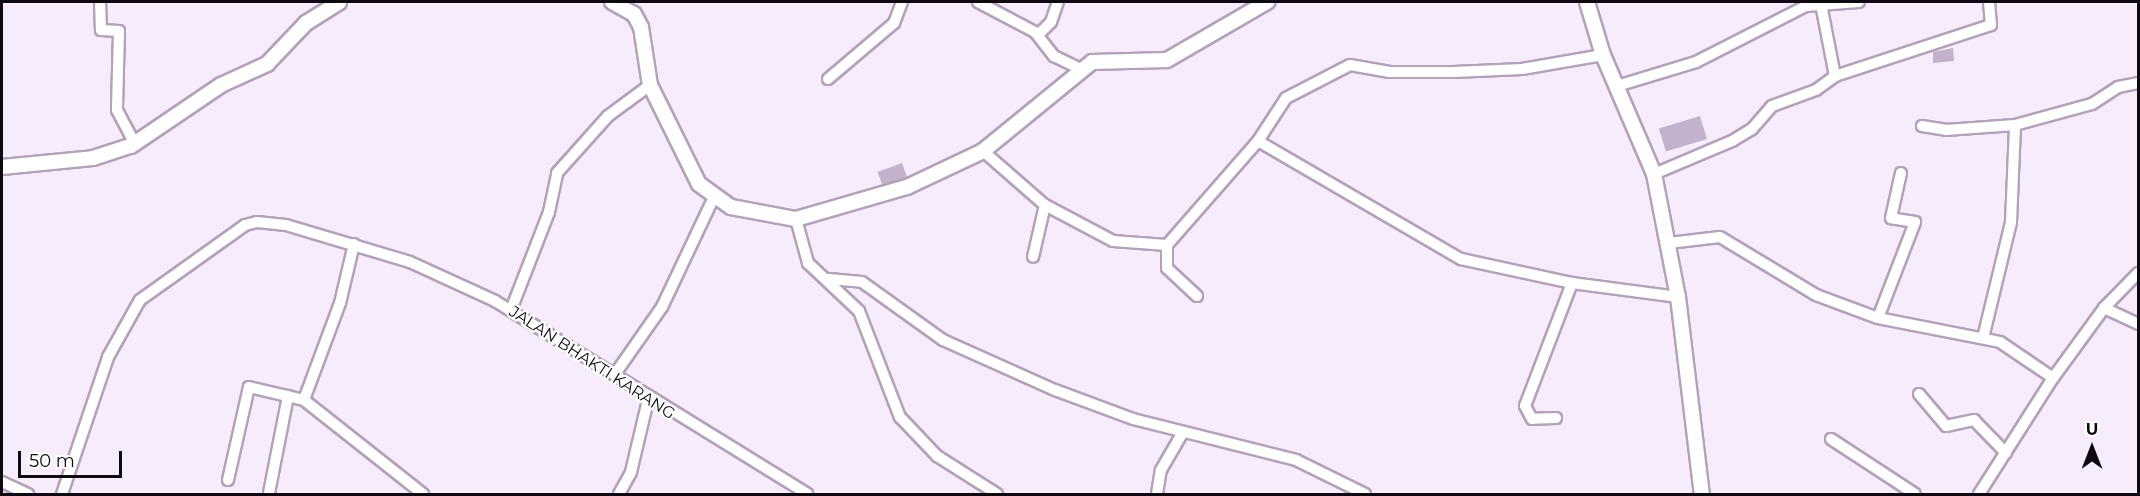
<!DOCTYPE html>
<html>
<head>
<meta charset="utf-8">
<style>
  body { margin:0 }
  #map { position:relative; width:2140px; height:496px; overflow:hidden; background:#f7ecfc; font-family:Montserrat,sans-serif }
  div>[style] { position:absolute }
  .building>* { inset:0; background:#c3b2cb; transform-origin:0 0 }
  .roads { filter:drop-shadow(2px 0 #b2a2ba) drop-shadow(-2px 0 #b2a2ba) drop-shadow(0 2px #b2a2ba) drop-shadow(0 -2px #b2a2ba) }
  .minor>* { height:10px; margin:-5px; padding:0 5px; transform-origin:5px; border-radius:5px; background:#fff }
  .tertiary>* { height:14px; margin:-7px; padding:0 7px; transform-origin:7px; border-radius:7px; background:#fff }
  span { translate:-50% -50%; white-space:nowrap; text-align:center; line-height:1.15; -webkit-text-stroke:4.5px #fff; paint-order:stroke }
  .street-label { font-size:16px; color:#0f0a12 }
  .frame { position:absolute; inset:0; border:3px solid #0f0a12; pointer-events:none }
  .north { position:absolute; left:2062px; top:418px; width:60px; height:60px; -webkit-text-stroke:4px #fff; paint-order:stroke; rotate:0deg; font-size:16px; font-weight:700; line-height:24px; text-align:center; color:#0f0a12 }
  .north::after { content:''; display:block; margin:auto; width:21px; height:27px; background:#0f0a12; clip-path:polygon(50% 0,100% 100%,50% 72%,0 100%) }
  .scale { position:absolute; left:18px; top:451px; width:104px; height:27px; box-sizing:border-box; border:3px solid #0f0a12; border-top:0; padding-left:8px; font-size:18px; line-height:21px; white-space:nowrap; color:#0f0a12; -webkit-text-stroke:4px #fff; paint-order:stroke }
</style>
</head>
<body>
<div id="map">
  <div class="building">
    <div style="clip-path:polygon(1953px 48px,1954px 61px,1933px 63px,1933px 52px)"></div>
    <div style="left:1700px;top:116px;width:24px;height:43px;rotate:73deg"></div>
    <div style="left:902px;top:163px;width:15px;height:26px;rotate:70deg"></div>
  </div>
  <div class="roads">
    <div class="minor">
      <div style="left:100px;top:2px;width:28px;rotate:88deg"></div>
      <div style="left:101px;top:30px;width:18px;rotate:3deg"></div>
      <div style="left:119px;top:31px;width:79px;rotate:91.5deg"></div>
      <div style="left:117px;top:110px;width:38px;rotate:62deg"></div>
      <div style="left:978px;top:2px;width:64px;rotate:27.8deg"></div>
      <div style="left:1035px;top:32px;width:31px;rotate:52deg"></div>
      <div style="left:1054px;top:56px;width:30px;rotate:26deg"></div>
      <div style="left:1038px;top:35px;width:18px;rotate:-45deg"></div>
      <div style="left:1051px;top:22px;width:21px;rotate:-71deg"></div>
      <div style="left:1835px;top:76px;width:164px;rotate:-18.1deg"></div>
      <div style="left:1991px;top:25px;width:23px;rotate:-95deg"></div>
      <div style="left:828px;top:79px;width:87px;rotate:-40.3deg"></div>
      <div style="left:894px;top:23px;width:22px;rotate:-69deg"></div>
      <div style="left:1617px;top:86px;width:83px;rotate:-16.9deg"></div>
      <div style="left:1696px;top:62px;width:123px;rotate:-27deg"></div>
      <div style="left:1806px;top:6px;width:53px;rotate:-4.3deg"></div>
      <div style="left:1922px;top:126px;width:24px;rotate:9deg"></div>
      <div style="left:1946px;top:130px;width:69px;rotate:-4.1deg"></div>
      <div style="left:1258px;top:141px;width:51px;rotate:-56.9deg"></div>
      <div style="left:1286px;top:98px;width:72px;rotate:-27.3deg"></div>
      <div style="left:1350px;top:65px;width:39px;rotate:10deg"></div>
      <div style="left:1388px;top:72px;width:66px"></div>
      <div style="left:1454px;top:72px;width:68px;rotate:-2.5deg"></div>
      <div style="left:1522px;top:69px;width:82px;rotate:-9.8deg"></div>
      <div style="left:983px;top:151px;width:82px;rotate:41.1deg"></div>
      <div style="left:1045px;top:205px;width:53px;rotate:103deg"></div>
      <div style="left:1654px;top:174px;width:85px;rotate:-22.9deg"></div>
      <div style="left:1732px;top:141px;width:23px;rotate:-31deg"></div>
      <div style="left:1752px;top:129px;width:30px;rotate:-49deg"></div>
      <div style="left:1772px;top:106px;width:47px;rotate:-20deg"></div>
      <div style="left:1816px;top:90px;width:24px;rotate:-36deg"></div>
      <div style="left:1835px;top:76px;width:73px;rotate:-101deg"></div>
      <div style="left:1045px;top:205px;width:77px;rotate:27.9deg"></div>
      <div style="left:1113px;top:241px;width:54px;rotate:4.2deg"></div>
      <div style="left:796px;top:219px;width:46px;rotate:74.7deg"></div>
      <div style="left:808px;top:263px;width:70px;rotate:43.3deg"></div>
      <div style="left:859px;top:311px;width:114px;rotate:68.9deg"></div>
      <div style="left:900px;top:417px;width:54px;rotate:46.5deg"></div>
      <div style="left:937px;top:456px;width:71px;rotate:32.3deg"></div>
      <div style="left:1669px;top:243px;width:51px;rotate:-6.7deg"></div>
      <div style="left:1720px;top:237px;width:112px;rotate:31.1deg"></div>
      <div style="left:1816px;top:295px;width:66px;rotate:20.4deg"></div>
      <div style="left:1878px;top:318px;width:124px;rotate:11.1deg"></div>
      <div style="left:2000px;top:342px;width:64px;rotate:34.2deg"></div>
      <div style="left:354px;top:244px;width:61px;rotate:103.3deg"></div>
      <div style="left:340px;top:303px;width:103px;rotate:110.4deg"></div>
      <div style="left:304px;top:400px;width:152px;rotate:38.3deg"></div>
      <div style="left:829px;top:279px;width:33px;rotate:5deg"></div>
      <div style="left:862px;top:282px;width:100px;rotate:35.6deg"></div>
      <div style="left:943px;top:340px;width:123px;rotate:24.1deg"></div>
      <div style="left:1055px;top:390px;width:83px;rotate:20.4deg"></div>
      <div style="left:1133px;top:419px;width:168px;rotate:14.1deg"></div>
      <div style="left:1296px;top:460px;width:77px;rotate:26.2deg"></div>
      <div style="left:1197px;top:296px;width:41px;rotate:-137deg"></div>
      <div style="left:1167px;top:268px;width:23px;rotate:-90deg"></div>
      <div style="left:1167px;top:245px;width:138px;rotate:-48.8deg"></div>
      <div style="left:1258px;top:141px;width:235px;rotate:30.2deg"></div>
      <div style="left:1461px;top:259px;width:114px;rotate:12.2deg"></div>
      <div style="left:1572px;top:283px;width:107px;rotate:7.5deg"></div>
      <div style="left:2104px;top:308px;width:38px;rotate:25deg"></div>
      <div style="left:511px;top:310px;width:105px;rotate:-68.8deg"></div>
      <div style="left:549px;top:212px;width:40px;rotate:-78deg"></div>
      <div style="left:557px;top:173px;width:76px;rotate:-48.2deg"></div>
      <div style="left:608px;top:116px;width:52px;rotate:-36.4deg"></div>
      <div style="left:1878px;top:318px;width:103px;rotate:-68.9deg"></div>
      <div style="left:1915px;top:222px;width:24px;rotate:-171deg"></div>
      <div style="left:1891px;top:218px;width:46px;rotate:-77.5deg"></div>
      <div style="left:1983px;top:338px;width:119px;rotate:-76.4deg"></div>
      <div style="left:2011px;top:222px;width:97px;rotate:-87.6deg"></div>
      <div style="left:2015px;top:125px;width:80px;rotate:-15.3deg"></div>
      <div style="left:2092px;top:104px;width:31px;rotate:-33deg"></div>
      <div style="left:2118px;top:87px;width:20px;rotate:-11deg"></div>
      <div style="left:615px;top:374px;width:82px;rotate:-55deg"></div>
      <div style="left:662px;top:307px;width:119px;rotate:-64.7deg"></div>
      <div style="left:1919px;top:394px;width:42px;rotate:49.8deg"></div>
      <div style="left:1946px;top:426px;width:29px;rotate:-12deg"></div>
      <div style="left:1974px;top:420px;width:46px;rotate:45.9deg"></div>
      <div style="left:1556px;top:418px;width:24px;rotate:178deg"></div>
      <div style="left:1532px;top:419px;width:15px;rotate:-118deg"></div>
      <div style="left:1525px;top:406px;width:132px;rotate:-69.1deg"></div>
      <div style="left:1831px;top:439px;width:100px;rotate:33.2deg"></div>
      <div style="left:228px;top:480px;width:95px;rotate:-77.3deg"></div>
      <div style="left:249px;top:387px;width:57px;rotate:13.3deg"></div>
      <div style="left:2px;top:482px;width:29px;rotate:25deg"></div>
      <div style="left:269px;top:493px;width:99px;rotate:-78.9deg"></div>
      <div style="left:62px;top:494px;width:145px;rotate:-71.4deg"></div>
      <div style="left:108px;top:357px;width:65px;rotate:-60.7deg"></div>
      <div style="left:140px;top:300px;width:129px;rotate:-35.5deg"></div>
      <div style="left:245px;top:225px;width:12px;rotate:-14deg"></div>
      <div style="left:257px;top:222px;width:29px;rotate:6deg"></div>
      <div style="left:286px;top:225px;width:129px;rotate:16.6deg"></div>
      <div style="left:410px;top:262px;width:94px;rotate:24.6deg"></div>
      <div style="left:495px;top:301px;width:367px;rotate:31.7deg"></div>
      <div style="left:619px;top:494px;width:25px;rotate:-61deg"></div>
      <div style="left:631px;top:472px;width:74px;rotate:-76.7deg"></div>
      <div style="left:1157px;top:494px;width:24px;rotate:-81deg"></div>
      <div style="left:1161px;top:470px;width:44px;rotate:-59.9deg"></div>
      <div style="left:1979px;top:494px;width:138px;rotate:-57.5deg"></div>
      <div style="left:2053px;top:378px;width:87px;rotate:-53.9deg"></div>
      <div style="left:2104px;top:308px;width:49px;rotate:-45.8deg"></div>
    </div>
    <div class="tertiary">
      <div style="left:612px;top:2px;width:25px;rotate:29deg"></div>
      <div style="left:634px;top:14px;width:15px;rotate:62deg"></div>
      <div style="left:641px;top:27px;width:59px;rotate:81.2deg"></div>
      <div style="left:650px;top:85px;width:110px;rotate:63.7deg"></div>
      <div style="left:699px;top:184px;width:39px;rotate:36deg"></div>
      <div style="left:731px;top:207px;width:66px;rotate:10.5deg"></div>
      <div style="left:796px;top:219px;width:116px;rotate:-16.1deg"></div>
      <div style="left:907px;top:187px;width:84px;rotate:-25.3deg"></div>
      <div style="left:983px;top:151px;width:141px;rotate:-39.2deg"></div>
      <div style="left:1092px;top:62px;width:75px;rotate:-1.5deg"></div>
      <div style="left:1167px;top:60px;width:116px;rotate:-30.1deg"></div>
      <div style="left:1587px;top:2px;width:55px;rotate:73.2deg"></div>
      <div style="left:1603px;top:55px;width:129px;rotate:66.8deg"></div>
      <div style="left:1654px;top:174px;width:125px;rotate:79deg"></div>
      <div style="left:1678px;top:297px;width:198px;rotate:83.1deg"></div>
      <div style="left:2px;top:167px;width:91px;rotate:-5.6deg"></div>
      <div style="left:93px;top:158px;width:40px;rotate:-18deg"></div>
      <div style="left:131px;top:146px;width:109px;rotate:-34.1deg"></div>
      <div style="left:221px;top:85px;width:51px;rotate:-24.5deg"></div>
      <div style="left:267px;top:64px;width:57px;rotate:-46.4deg"></div>
      <div style="left:306px;top:23px;width:39px;rotate:-32deg"></div>
    </div>
  </div>
  <div class="street-label">
    <span style="left:592px;top:363px;rotate:33deg">JALAN BHAKTI KARANG</span>
  </div>
  <div class="frame"></div>
  <div class="north">U</div>
  <div class="scale">50 m</div>
</div>
</body>
</html>
